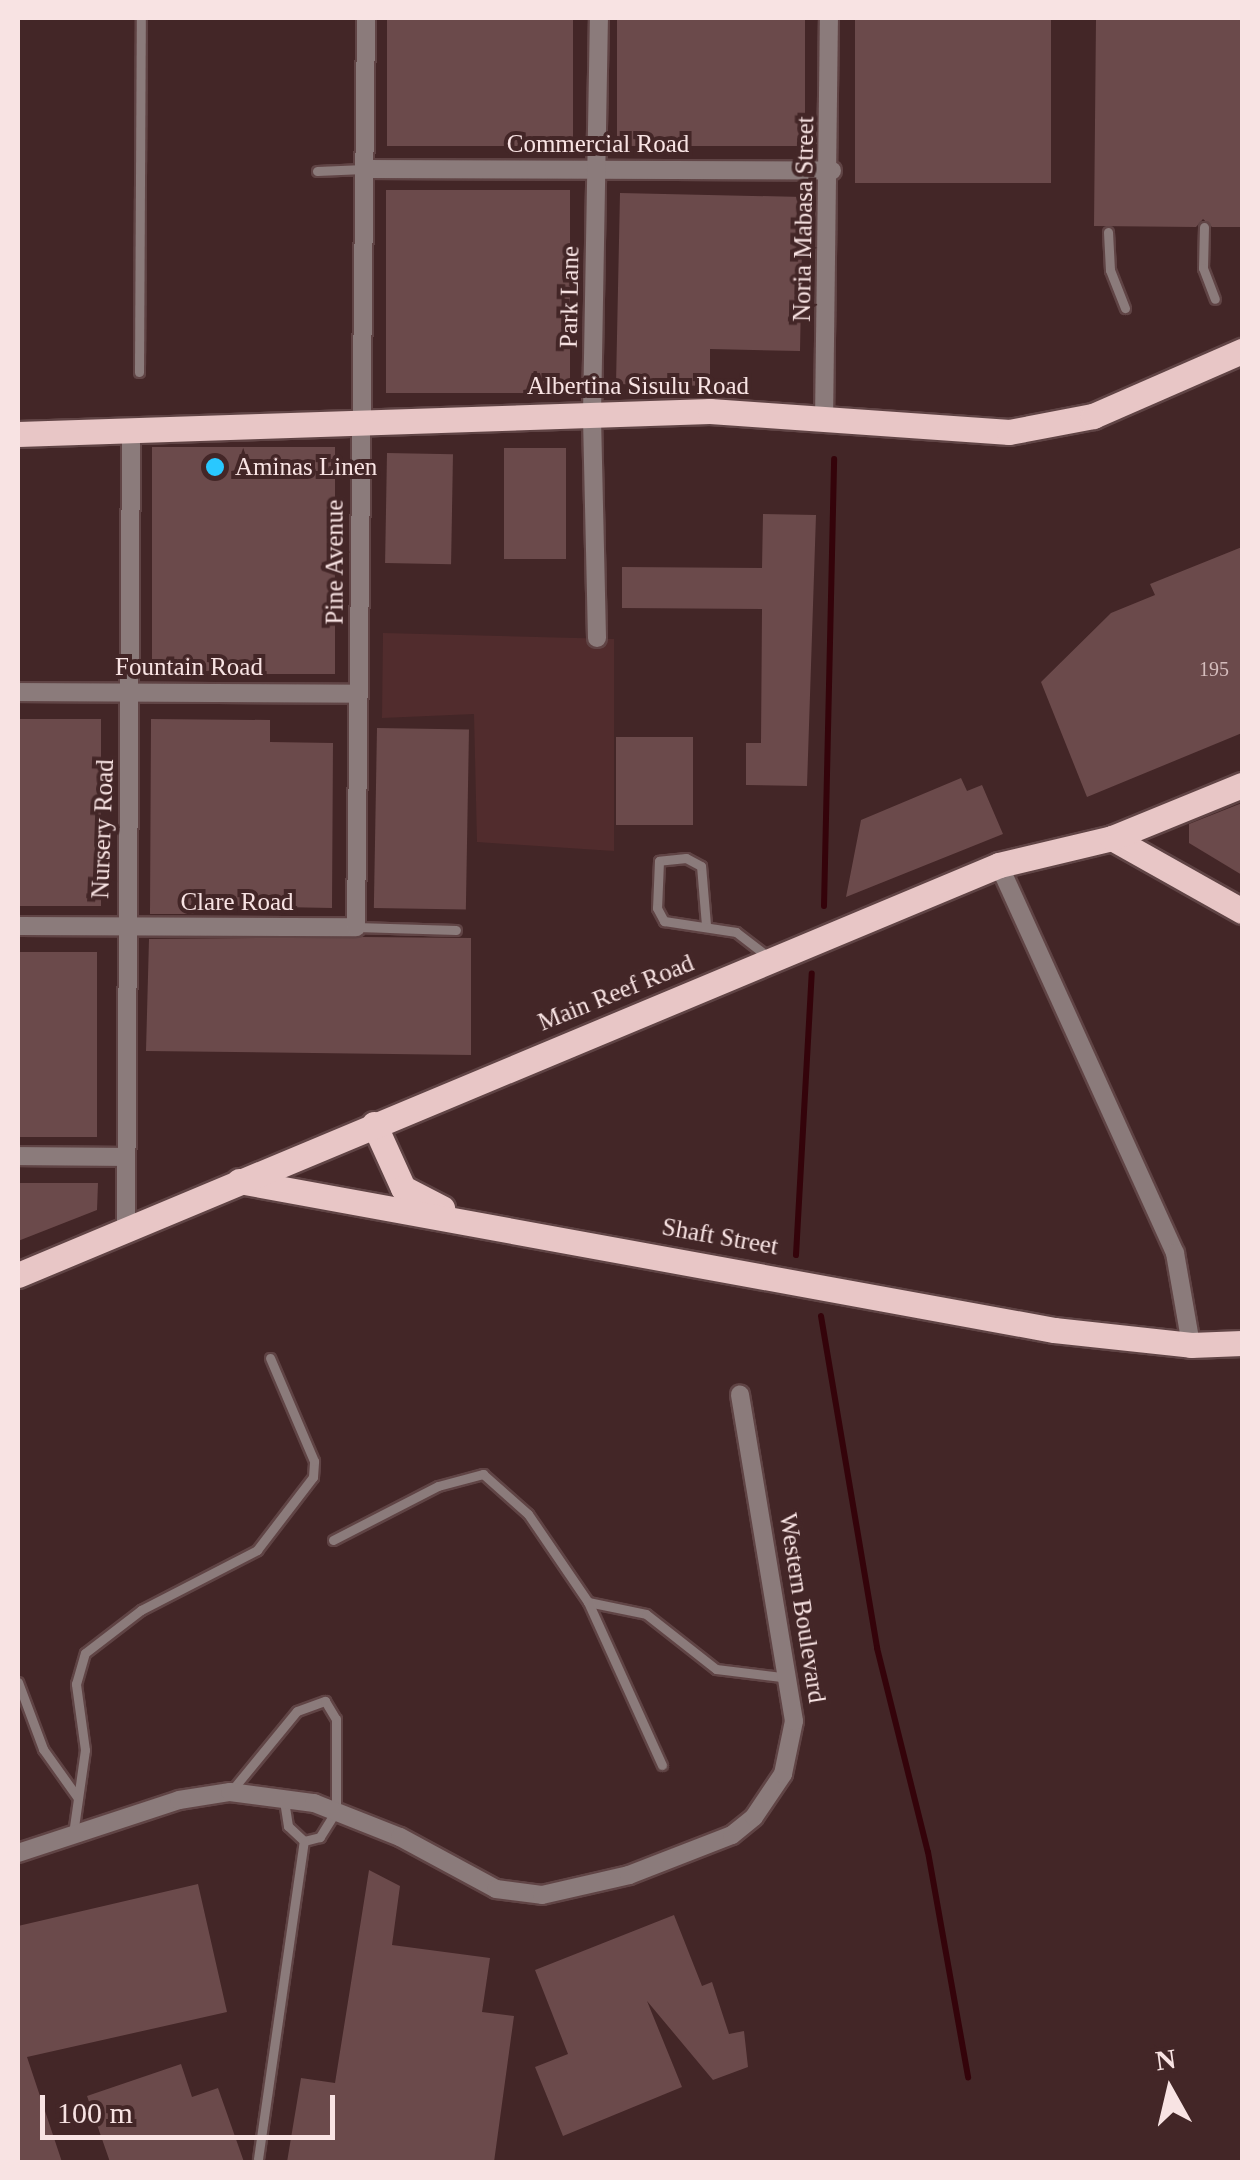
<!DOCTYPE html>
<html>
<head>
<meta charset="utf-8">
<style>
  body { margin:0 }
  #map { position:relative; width:1260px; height:2180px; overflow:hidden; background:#432627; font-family:"Times New Roman",serif }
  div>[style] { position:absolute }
  .built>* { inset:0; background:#512c2d }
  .stream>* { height:6px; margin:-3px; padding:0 3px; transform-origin:3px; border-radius:3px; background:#34030a }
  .building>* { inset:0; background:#6b4a4b; transform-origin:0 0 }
  .roads { filter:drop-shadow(2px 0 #604445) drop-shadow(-2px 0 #604445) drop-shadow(0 2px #604445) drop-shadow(0 -2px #604445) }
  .lane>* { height:9px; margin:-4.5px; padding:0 4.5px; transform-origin:4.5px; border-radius:4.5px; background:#8b7b7b }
  .street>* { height:18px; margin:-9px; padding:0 9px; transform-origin:9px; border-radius:9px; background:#8b7b7b }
  .primary>* { height:25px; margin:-12.5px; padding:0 12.5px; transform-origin:12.5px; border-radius:12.5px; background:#e8c6c6 }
  .dots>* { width:28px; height:28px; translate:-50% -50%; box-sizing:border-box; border:5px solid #432627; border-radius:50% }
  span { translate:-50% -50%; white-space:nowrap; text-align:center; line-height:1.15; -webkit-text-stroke:8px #432627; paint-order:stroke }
  .number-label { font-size:20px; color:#d5bdbd }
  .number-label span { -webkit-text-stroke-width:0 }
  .street-label { font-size:25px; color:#f8e3e3 }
  .poi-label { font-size:25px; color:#f8e3e3 }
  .left { translate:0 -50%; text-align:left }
  .frame { position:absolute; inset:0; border:20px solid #f8e3e3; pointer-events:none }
  .north { position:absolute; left:1120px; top:2040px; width:100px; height:100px; -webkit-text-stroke:8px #432627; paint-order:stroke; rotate:352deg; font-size:28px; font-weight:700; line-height:40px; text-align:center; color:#f8e3e3 }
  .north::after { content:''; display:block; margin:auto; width:35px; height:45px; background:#f8e3e3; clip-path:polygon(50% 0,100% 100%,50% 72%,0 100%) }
  .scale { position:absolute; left:40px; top:2095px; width:295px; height:45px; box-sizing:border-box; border:5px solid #f8e3e3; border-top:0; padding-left:12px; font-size:30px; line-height:35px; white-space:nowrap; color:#f8e3e3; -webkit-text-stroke:8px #432627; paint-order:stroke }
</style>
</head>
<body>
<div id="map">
  <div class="built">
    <div style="clip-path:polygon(383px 633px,614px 639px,614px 851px,477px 842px,474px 714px,382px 718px)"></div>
  </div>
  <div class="stream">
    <div style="left:824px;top:906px;width:447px;rotate:-88.7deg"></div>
    <div style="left:796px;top:1255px;width:282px;rotate:-86.8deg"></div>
    <div style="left:821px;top:1316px;width:337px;rotate:80.4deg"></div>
    <div style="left:877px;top:1648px;width:210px;rotate:76deg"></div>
    <div style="left:928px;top:1852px;width:229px;rotate:79.9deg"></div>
  </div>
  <div class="building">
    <div style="left:387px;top:18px;width:186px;height:128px"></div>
    <div style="left:617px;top:18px;width:188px;height:128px"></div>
    <div style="left:855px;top:18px;width:196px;height:165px"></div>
    <div style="clip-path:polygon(1096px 18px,1242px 18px,1242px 227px,1212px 227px,1203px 219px,1196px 227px,1094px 226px)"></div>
    <div style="left:386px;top:190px;width:184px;height:203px"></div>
    <div style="clip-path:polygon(620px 193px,803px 197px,800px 351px,710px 349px,710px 386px,616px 384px)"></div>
    <div style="left:335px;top:447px;width:227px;height:183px;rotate:90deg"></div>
    <div style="left:504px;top:448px;width:62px;height:111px"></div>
    <div style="left:387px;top:453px;width:66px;height:110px;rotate:1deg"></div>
    <div style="clip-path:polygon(763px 514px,816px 515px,807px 786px,746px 785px,746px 743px,761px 743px,762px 609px,622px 608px,622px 567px,762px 568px)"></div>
    <div style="clip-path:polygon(1242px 547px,1242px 733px,1087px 797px,1041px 682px,1111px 613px,1155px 595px,1150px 584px)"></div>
    <div style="left:101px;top:719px;width:187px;height:83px;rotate:90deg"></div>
    <div style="clip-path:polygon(151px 719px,270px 720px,270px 742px,333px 743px,332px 908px,224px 906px,224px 914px,150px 914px)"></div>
    <div style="left:377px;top:728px;width:92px;height:180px;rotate:1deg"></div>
    <div style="left:616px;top:737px;width:77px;height:88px"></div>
    <div style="clip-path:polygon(961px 778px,967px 791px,982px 785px,1003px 834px,846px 897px,861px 820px)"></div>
    <div style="clip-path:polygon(1242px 803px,1242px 875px,1189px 843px,1189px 824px)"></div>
    <div style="clip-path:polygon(363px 937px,471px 938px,471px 1055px,146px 1051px,149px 939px)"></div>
    <div style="left:18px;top:952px;width:79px;height:185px"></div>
    <div style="clip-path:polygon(18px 1183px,98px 1183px,97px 1210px,18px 1241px)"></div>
    <div style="clip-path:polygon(369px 1870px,400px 1886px,392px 1945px,490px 1958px,482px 2012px,514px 2016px,494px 2162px,287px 2162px,301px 2078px,335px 2083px)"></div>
    <div style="clip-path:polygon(198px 1884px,227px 2012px,27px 2057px,62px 2162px,18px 2162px,18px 1926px)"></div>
    <div style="clip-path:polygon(674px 1915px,702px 1986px,712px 1982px,729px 2034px,744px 2031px,748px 2067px,713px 2080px,647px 2001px,682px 2087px,563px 2136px,535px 2067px,568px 2054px,535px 1970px)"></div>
    <div style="clip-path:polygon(181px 2064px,192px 2097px,218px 2088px,244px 2162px,110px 2162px,87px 2096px)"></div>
  </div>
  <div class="roads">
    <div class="lane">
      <div style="left:317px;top:171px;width:47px;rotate:-2.4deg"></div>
      <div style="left:1204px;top:227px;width:41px;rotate:91.4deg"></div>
      <div style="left:1203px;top:268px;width:33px;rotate:69deg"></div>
      <div style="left:1108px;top:232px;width:38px;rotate:87deg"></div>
      <div style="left:1110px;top:270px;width:41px;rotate:68.5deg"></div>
      <div style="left:139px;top:372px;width:354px;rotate:-89.7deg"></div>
      <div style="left:706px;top:925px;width:59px;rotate:-94.8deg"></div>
      <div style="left:701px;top:866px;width:17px;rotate:-152deg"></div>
      <div style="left:686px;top:858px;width:27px;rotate:174deg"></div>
      <div style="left:659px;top:861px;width:47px;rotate:92.4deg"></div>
      <div style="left:657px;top:908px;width:15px;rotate:62deg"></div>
      <div style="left:664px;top:921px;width:73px;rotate:8.7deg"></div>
      <div style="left:736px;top:932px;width:44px;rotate:37.6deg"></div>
      <div style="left:356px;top:927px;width:100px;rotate:1.7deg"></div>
      <div style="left:333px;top:1540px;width:118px;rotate:-27.2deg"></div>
      <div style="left:438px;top:1486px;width:47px;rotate:-14.9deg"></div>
      <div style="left:483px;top:1474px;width:60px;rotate:41.6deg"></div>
      <div style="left:528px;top:1514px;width:107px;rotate:55.7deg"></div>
      <div style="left:588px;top:1602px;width:59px;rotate:11.7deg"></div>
      <div style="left:646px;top:1614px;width:89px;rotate:38.2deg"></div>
      <div style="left:716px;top:1669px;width:74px;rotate:7deg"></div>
      <div style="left:588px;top:1602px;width:179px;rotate:65.6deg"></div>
      <div style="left:18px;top:1682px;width:72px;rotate:69.5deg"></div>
      <div style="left:43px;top:1749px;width:60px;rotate:54.5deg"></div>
      <div style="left:232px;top:1790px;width:102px;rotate:-50.6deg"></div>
      <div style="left:297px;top:1711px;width:30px;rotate:-20deg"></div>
      <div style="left:325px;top:1701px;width:21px;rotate:59deg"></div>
      <div style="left:336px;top:1719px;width:92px;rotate:90deg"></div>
      <div style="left:336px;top:1811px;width:31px;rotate:122deg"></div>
      <div style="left:320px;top:1837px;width:16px;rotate:166deg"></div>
      <div style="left:304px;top:1841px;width:22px;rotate:-137deg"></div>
      <div style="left:288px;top:1826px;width:26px;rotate:-99deg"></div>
      <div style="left:73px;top:1834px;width:85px;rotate:-81.9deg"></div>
      <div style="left:85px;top:1750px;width:67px;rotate:-97.8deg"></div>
      <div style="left:76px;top:1684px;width:32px;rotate:-74deg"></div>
      <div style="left:85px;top:1653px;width:71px;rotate:-37.5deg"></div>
      <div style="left:141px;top:1610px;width:131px;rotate:-27.3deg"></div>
      <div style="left:257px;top:1550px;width:92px;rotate:-52.5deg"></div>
      <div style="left:313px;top:1477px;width:16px;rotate:-86deg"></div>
      <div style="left:314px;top:1461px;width:112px;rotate:-113.1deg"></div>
      <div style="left:258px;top:2159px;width:321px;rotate:-81.8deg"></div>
    </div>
    <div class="street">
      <div style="left:364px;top:169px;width:468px;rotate:0.2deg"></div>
      <div style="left:824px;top:422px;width:404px;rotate:-89.3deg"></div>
      <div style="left:597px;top:638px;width:223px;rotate:-91.3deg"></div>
      <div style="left:592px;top:415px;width:397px;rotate:-89deg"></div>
      <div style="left:18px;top:692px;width:341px;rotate:0.3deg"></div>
      <div style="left:999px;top:865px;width:426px;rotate:65.6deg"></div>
      <div style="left:1175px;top:1253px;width:93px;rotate:80.1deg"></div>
      <div style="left:18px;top:926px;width:338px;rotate:0.2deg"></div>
      <div style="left:356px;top:927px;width:909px;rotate:-89.37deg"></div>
      <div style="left:18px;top:1156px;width:105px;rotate:0.5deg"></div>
      <div style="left:126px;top:1230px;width:801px;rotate:-89.64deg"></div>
      <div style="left:18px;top:1853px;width:169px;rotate:-18.2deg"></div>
      <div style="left:179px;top:1800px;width:52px;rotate:-8.9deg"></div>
      <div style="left:230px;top:1792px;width:85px;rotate:7.5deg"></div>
      <div style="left:314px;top:1803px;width:92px;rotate:21.6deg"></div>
      <div style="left:400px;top:1837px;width:109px;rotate:28.4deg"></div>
      <div style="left:496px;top:1889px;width:46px;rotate:7.4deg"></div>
      <div style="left:542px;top:1895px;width:89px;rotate:-12.9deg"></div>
      <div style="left:629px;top:1875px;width:110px;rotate:-21.2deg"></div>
      <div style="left:732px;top:1835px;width:28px;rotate:-39deg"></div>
      <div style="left:754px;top:1817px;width:52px;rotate:-56deg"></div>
      <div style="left:783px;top:1774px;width:54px;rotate:-78.3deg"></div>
      <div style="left:794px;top:1721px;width:331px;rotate:-99.4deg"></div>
    </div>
    <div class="primary">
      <div style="left:18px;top:434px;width:692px;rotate:-1.9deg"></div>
      <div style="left:710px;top:411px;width:300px;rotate:4deg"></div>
      <div style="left:1009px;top:432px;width:86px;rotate:-10.8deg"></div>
      <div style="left:1093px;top:416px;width:163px;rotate:-23.6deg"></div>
      <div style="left:1112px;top:838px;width:149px;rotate:29.3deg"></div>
      <div style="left:374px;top:1124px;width:70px;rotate:65.6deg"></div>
      <div style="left:403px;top:1188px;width:44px;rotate:27.1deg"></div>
      <div style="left:239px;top:1181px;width:829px;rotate:10.36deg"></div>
      <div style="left:1054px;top:1330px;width:138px;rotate:6.2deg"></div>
      <div style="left:1191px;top:1345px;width:51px;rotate:-2.2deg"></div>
      <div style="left:18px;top:1275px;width:1063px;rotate:-22.68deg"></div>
      <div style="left:999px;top:865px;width:116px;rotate:-13.4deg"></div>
      <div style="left:1112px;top:838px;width:140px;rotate:-22.2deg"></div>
    </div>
  </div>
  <div class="dots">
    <div style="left:215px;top:467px;background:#29c8ff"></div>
  </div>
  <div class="number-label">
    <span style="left:1214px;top:669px">195</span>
  </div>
  <div class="street-label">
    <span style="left:598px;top:144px">Commercial Road</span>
    <span style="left:804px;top:219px;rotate:-89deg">Noria Mabasa Street</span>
    <span style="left:570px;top:297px;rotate:-89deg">Park Lane</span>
    <span style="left:638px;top:386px">Albertina Sisulu Road</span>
    <span style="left:335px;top:562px;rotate:-90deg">Pine Avenue</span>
    <span style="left:189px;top:667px">Fountain Road</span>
    <span style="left:103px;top:829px;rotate:-88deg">Nursery Road</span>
    <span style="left:237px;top:902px">Clare Road</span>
    <span style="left:616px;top:993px;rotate:-22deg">Main Reef Road</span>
    <span style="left:720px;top:1237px;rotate:10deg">Shaft Street</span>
    <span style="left:802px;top:1608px;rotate:81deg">Western Boulevard</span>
  </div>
  <div class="poi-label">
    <span class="left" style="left:235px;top:467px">Aminas Linen</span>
  </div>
  <div class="frame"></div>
  <div class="north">N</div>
  <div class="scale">100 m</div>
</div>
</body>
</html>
